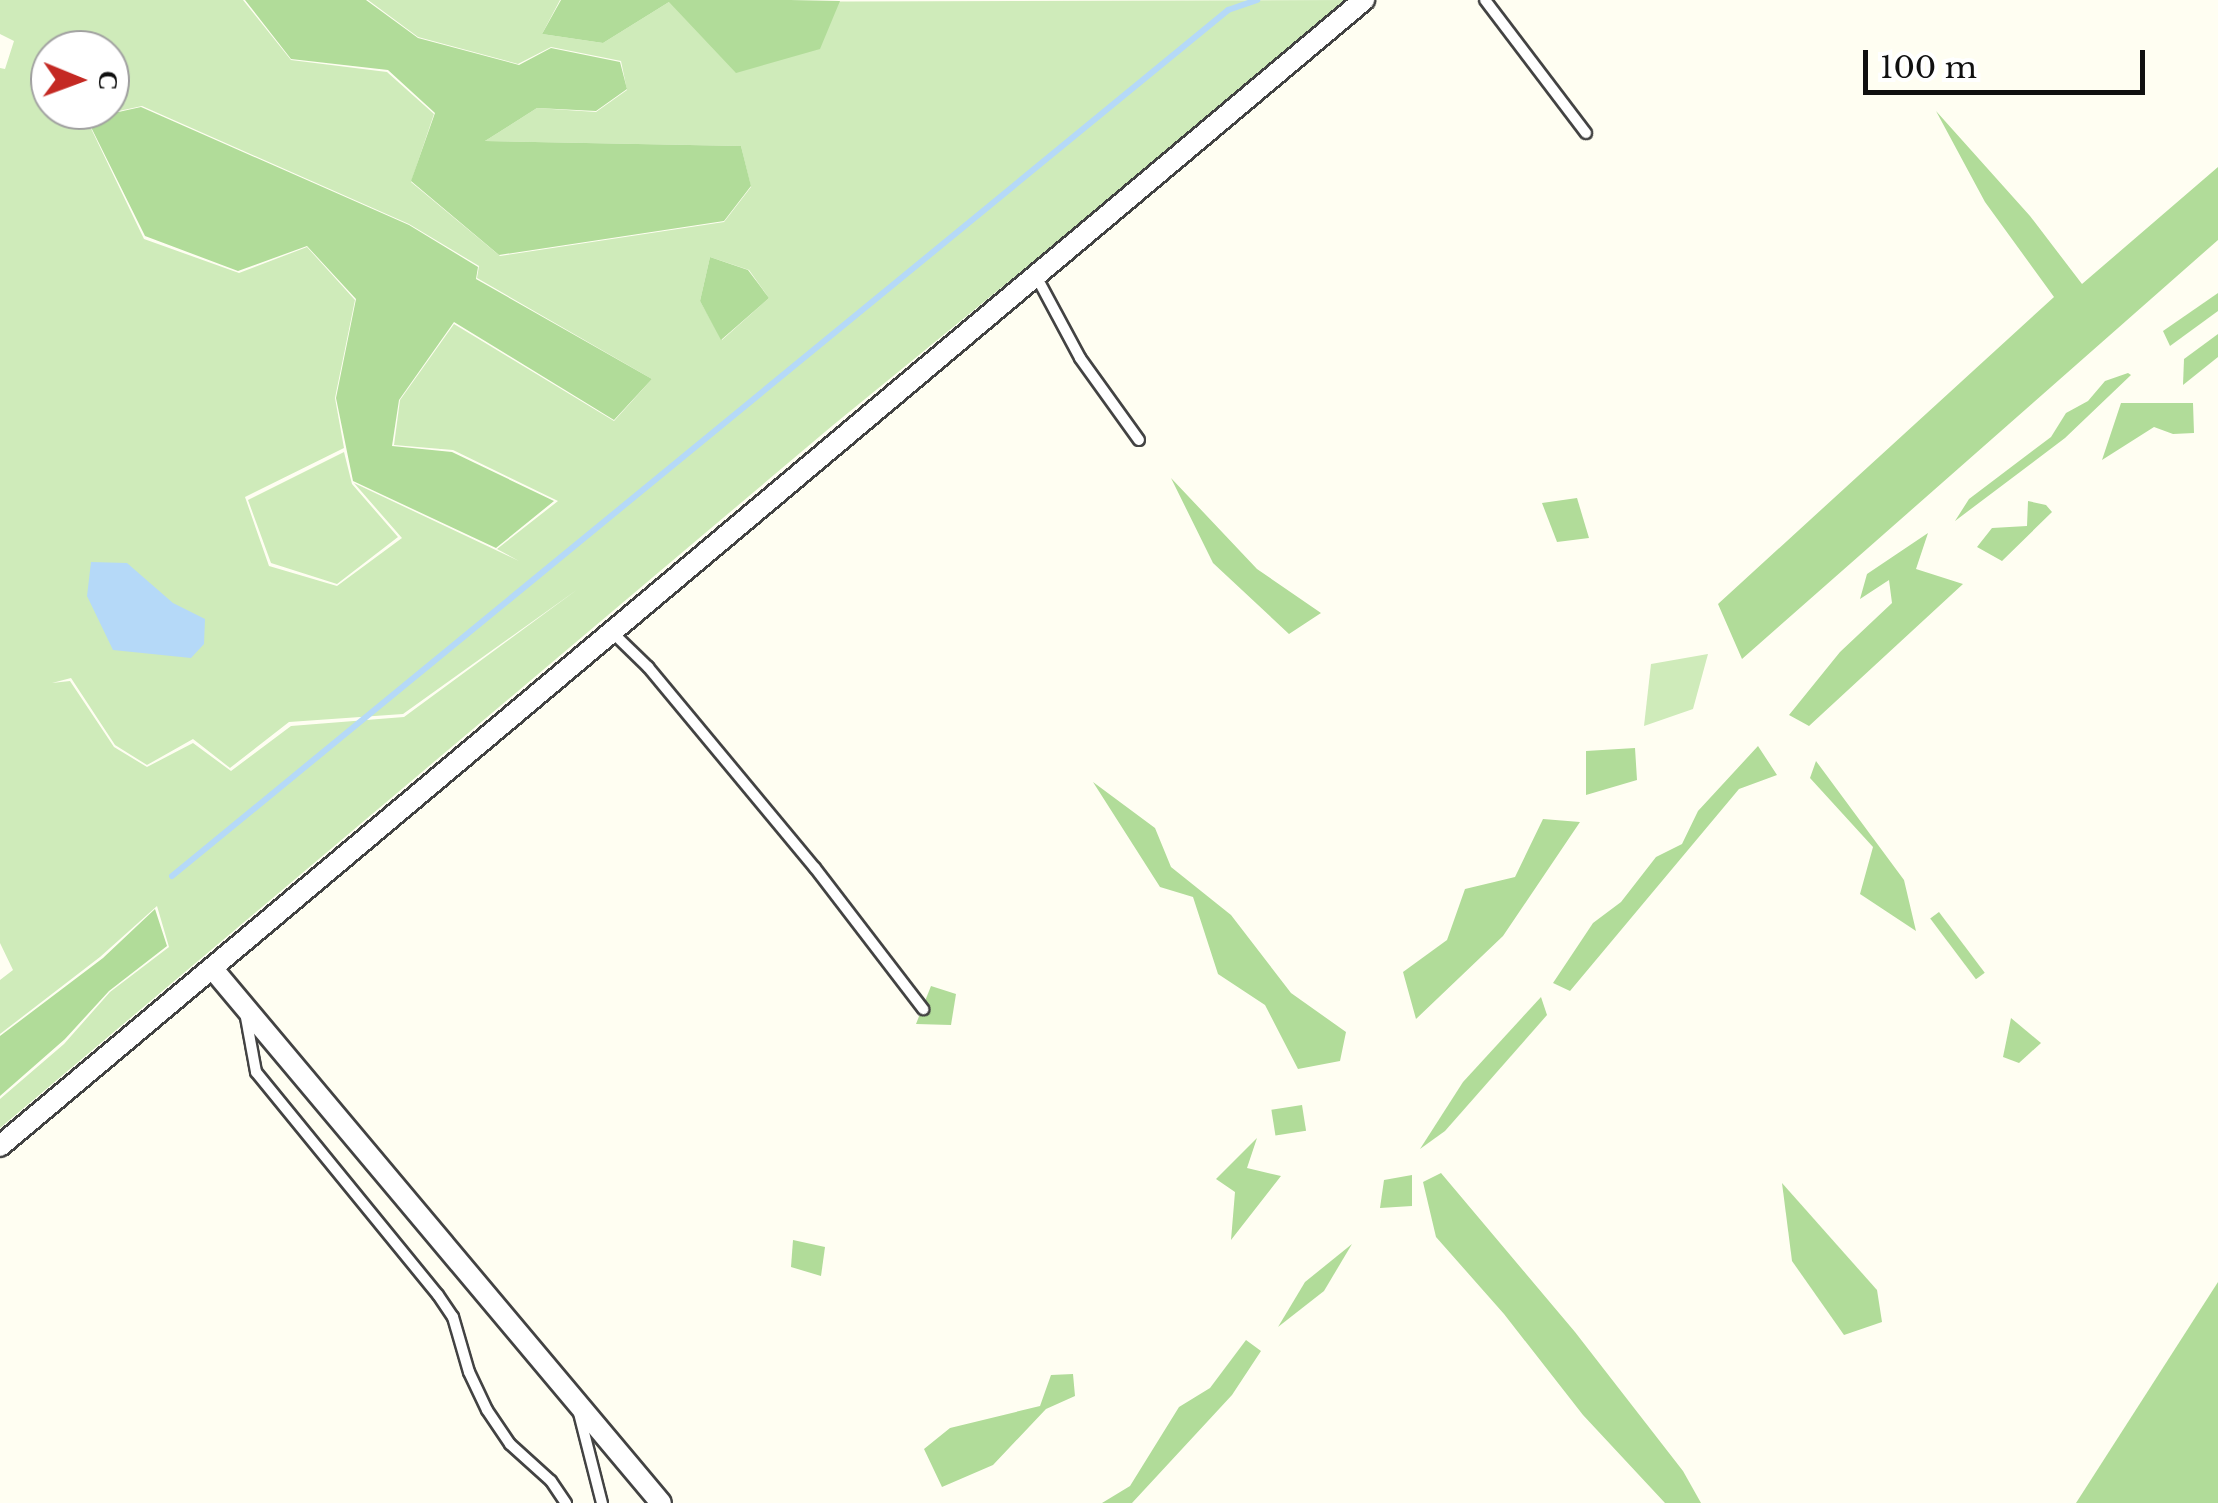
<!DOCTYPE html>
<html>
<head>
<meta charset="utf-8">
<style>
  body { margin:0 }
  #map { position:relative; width:2218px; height:1503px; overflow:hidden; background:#fffef2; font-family:"Libre Baskerville",serif }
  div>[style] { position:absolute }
  .green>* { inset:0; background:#cfebba }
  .forest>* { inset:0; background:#b1dc99; transform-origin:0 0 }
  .water>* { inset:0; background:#b5d9f8 }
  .stream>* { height:6px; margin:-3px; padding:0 3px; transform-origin:3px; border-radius:3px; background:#b5d9f8 }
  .roads { filter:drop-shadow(2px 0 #434343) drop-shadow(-2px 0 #434343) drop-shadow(0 2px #434343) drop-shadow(0 -2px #434343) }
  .lane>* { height:10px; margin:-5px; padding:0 5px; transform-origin:5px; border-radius:5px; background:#fff }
  .street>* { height:20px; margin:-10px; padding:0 10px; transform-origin:10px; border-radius:10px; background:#fff }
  span { translate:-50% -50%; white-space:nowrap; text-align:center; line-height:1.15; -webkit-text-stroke:10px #fff; paint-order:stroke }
  .north { position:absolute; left:30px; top:30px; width:100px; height:100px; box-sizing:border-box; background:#fff; border:2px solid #9f9f9f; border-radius:50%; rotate:91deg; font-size:28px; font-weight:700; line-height:40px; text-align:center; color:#101010 }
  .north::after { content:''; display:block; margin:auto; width:35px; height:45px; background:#c42923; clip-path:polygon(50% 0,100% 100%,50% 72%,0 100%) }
  .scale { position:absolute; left:1863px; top:50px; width:282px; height:45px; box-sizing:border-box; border:5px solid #101010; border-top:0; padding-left:12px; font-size:30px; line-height:35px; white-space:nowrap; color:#101010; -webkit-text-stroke:8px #fff; paint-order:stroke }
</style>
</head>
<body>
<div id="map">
  <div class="green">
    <div style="clip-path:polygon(evenodd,0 0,243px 0,291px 60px,387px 72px,434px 114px,411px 182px,500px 256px,724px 222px,751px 187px,741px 146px,485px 141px,537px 108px,596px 112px,627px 90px,621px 61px,551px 47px,518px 64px,418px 37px,368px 0,560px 0,542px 34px,603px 43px,669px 2px,1353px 0,832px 426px,0 1128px,0 1099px,64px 1044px,110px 992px,169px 947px,157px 906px,100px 957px,0 1034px,0 980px,13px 970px,0 943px,0 68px,5px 69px,14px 41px,0 34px,0 0,50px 50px,110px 50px,110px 110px,50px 110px,50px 50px,0 0,142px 106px,409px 224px,479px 266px,477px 278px,652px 379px,614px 421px,454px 324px,400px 400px,394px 445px,453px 450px,558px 501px,497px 549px,519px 561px,354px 483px,402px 538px,337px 586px,269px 566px,245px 497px,344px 448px,335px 398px,355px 300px,307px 247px,239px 273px,144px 239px,86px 118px,142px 106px,0 0,710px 257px,749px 270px,769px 298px,722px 340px,700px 301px,710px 257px,0 0,578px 589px,404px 717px,291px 726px,231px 771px,193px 743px,147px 767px,114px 747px,70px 681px,52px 683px,71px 678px,115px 745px,147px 765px,193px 739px,230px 768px,289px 722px,403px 714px,578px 589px)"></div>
    <div style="clip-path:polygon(344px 452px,352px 484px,398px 537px,337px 584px,271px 563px,248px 500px)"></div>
    <div style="clip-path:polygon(1708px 654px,1693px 709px,1644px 726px,1651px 664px)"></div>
  </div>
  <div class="forest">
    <div style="clip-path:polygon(245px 0,366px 0,418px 38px,519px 65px,551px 48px,620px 62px,627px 89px,596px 111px,537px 108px,485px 141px,741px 146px,751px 186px,724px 221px,499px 255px,411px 181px,435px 113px,388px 70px,291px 59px)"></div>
    <div style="clip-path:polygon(561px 0,790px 0,840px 1px,820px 49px,736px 73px,669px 2px,603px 43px,542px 34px)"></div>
    <div style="clip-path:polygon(141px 107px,409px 225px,478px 267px,476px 279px,652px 379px,614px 420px,454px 322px,399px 400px,392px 446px,452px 452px,554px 501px,496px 548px,353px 481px,336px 398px,356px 299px,307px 246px,238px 271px,145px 236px,87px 119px)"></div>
    <div style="clip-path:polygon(1936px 111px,2030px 216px,2082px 284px,2218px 167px,2218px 240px,1742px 659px,1718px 604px,2054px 297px,1985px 202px)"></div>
    <div style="clip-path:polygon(710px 257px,748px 270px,769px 298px,721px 340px,700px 301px)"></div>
    <div style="clip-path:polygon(2218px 293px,2218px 311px,2170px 346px,2163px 331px)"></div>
    <div style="clip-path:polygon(2218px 334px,2218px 357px,2183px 385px,2184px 359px)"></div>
    <div style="clip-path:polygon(2128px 373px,2131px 375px,2065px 438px,1955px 521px,1969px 499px,2051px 437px,2066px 413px,2088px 401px,2105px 381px)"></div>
    <div style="clip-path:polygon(2121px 403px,2193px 403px,2194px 433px,2173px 434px,2154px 427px,2102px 460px)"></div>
    <div style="clip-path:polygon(1171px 478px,1257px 569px,1321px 613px,1289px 634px,1213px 563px)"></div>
    <div style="clip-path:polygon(1577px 498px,1589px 538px,1557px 542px,1542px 503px)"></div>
    <div style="clip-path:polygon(2028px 501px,2046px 505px,2052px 512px,2002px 561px,1977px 547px,1992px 528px,2027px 526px)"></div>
    <div style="clip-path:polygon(1928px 533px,1916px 569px,1963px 584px,1809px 726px,1789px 715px,1840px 652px,1892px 603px,1889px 580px,1860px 599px,1867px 574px)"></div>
    <div style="clip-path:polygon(1758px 746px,1777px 775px,1739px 789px,1570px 991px,1553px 983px,1593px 923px,1621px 902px,1656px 857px,1682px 844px,1698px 811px)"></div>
    <div style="clip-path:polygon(1635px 748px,1637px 780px,1586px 795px,1586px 751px)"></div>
    <div style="clip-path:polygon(1816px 761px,1904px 880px,1916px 931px,1860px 894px,1873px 847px,1810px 778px)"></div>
    <div style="clip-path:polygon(1093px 782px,1155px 828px,1171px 867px,1231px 915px,1291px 993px,1346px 1032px,1340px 1061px,1298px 1069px,1265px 1005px,1218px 974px,1193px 897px,1160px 887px)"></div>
    <div style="clip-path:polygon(1543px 819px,1580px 822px,1503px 936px,1416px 1019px,1403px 972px,1447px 940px,1465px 889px,1515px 877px)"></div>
    <div style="clip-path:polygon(155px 909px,167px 946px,109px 991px,65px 1039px,0 1096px,0 1036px,103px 958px)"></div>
    <div style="left:1939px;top:912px;width:76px;height:11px;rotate:53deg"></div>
    <div style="clip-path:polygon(931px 986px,956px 994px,951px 1025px,916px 1024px)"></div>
    <div style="clip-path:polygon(1541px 997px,1547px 1015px,1445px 1131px,1420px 1149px,1463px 1082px)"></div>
    <div style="clip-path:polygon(2011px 1018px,2041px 1043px,2019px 1063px,2003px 1057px)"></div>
    <div style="left:1302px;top:1105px;width:26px;height:31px;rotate:81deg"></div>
    <div style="clip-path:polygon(1257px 1138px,1247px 1168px,1281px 1176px,1231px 1240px,1235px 1192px,1216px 1179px)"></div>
    <div style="clip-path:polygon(1441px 1173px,1575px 1332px,1683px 1471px,1701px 1503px,1665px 1503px,1583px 1415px,1504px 1314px,1436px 1237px,1423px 1182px)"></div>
    <div style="clip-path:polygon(1412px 1175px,1412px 1206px,1380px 1208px,1384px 1180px)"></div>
    <div style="clip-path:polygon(1782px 1183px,1877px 1290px,1882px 1322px,1844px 1335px,1792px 1261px)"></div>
    <div style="clip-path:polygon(793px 1240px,825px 1247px,821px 1276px,791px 1267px)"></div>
    <div style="clip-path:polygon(1352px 1244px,1324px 1291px,1278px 1327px,1305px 1282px)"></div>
    <div style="clip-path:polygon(2218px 1282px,2218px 1503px,2076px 1503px)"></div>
    <div style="clip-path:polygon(1246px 1340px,1261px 1351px,1232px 1395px,1132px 1503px,1102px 1503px,1130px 1486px,1179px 1407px,1210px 1388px)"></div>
    <div style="clip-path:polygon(1073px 1374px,1075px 1396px,1046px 1409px,993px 1465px,942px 1487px,924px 1449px,950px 1428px,1040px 1406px,1051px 1375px)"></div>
  </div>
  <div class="water">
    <div style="clip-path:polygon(91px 562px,127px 563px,173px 603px,205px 619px,204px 644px,191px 658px,113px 650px,87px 596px)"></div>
  </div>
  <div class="stream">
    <div style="left:172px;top:876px;width:1366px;rotate:-39.35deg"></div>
    <div style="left:1228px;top:10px;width:31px;rotate:-19deg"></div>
  </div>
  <div class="roads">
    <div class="lane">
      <div style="left:1485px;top:0;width:167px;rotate:52.8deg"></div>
      <div style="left:1035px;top:274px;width:95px;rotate:61.8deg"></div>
      <div style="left:1080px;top:358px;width:101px;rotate:54.3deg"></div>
      <div style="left:613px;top:633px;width:49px;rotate:44.2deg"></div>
      <div style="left:648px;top:667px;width:261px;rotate:50.3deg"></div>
      <div style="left:815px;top:868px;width:178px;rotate:52.5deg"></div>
      <div style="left:245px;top:1012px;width:61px;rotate:79.6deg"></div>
      <div style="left:256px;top:1072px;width:288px;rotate:50.8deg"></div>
      <div style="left:438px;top:1295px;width:27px;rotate:56deg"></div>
      <div style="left:453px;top:1317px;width:57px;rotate:73.8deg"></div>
      <div style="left:469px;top:1372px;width:42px;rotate:64.7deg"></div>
      <div style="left:487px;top:1410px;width:41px;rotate:55.9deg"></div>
      <div style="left:510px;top:1444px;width:55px;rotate:42.1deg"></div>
      <div style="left:551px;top:1481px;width:27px;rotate:56deg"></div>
      <div style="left:579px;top:1413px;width:93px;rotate:75.7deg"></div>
    </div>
    <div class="street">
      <div style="left:212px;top:968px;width:698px;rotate:49.99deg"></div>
      <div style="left:0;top:1146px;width:1782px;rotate:-40.04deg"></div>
    </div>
  </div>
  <div class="north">С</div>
  <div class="scale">100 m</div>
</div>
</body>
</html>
